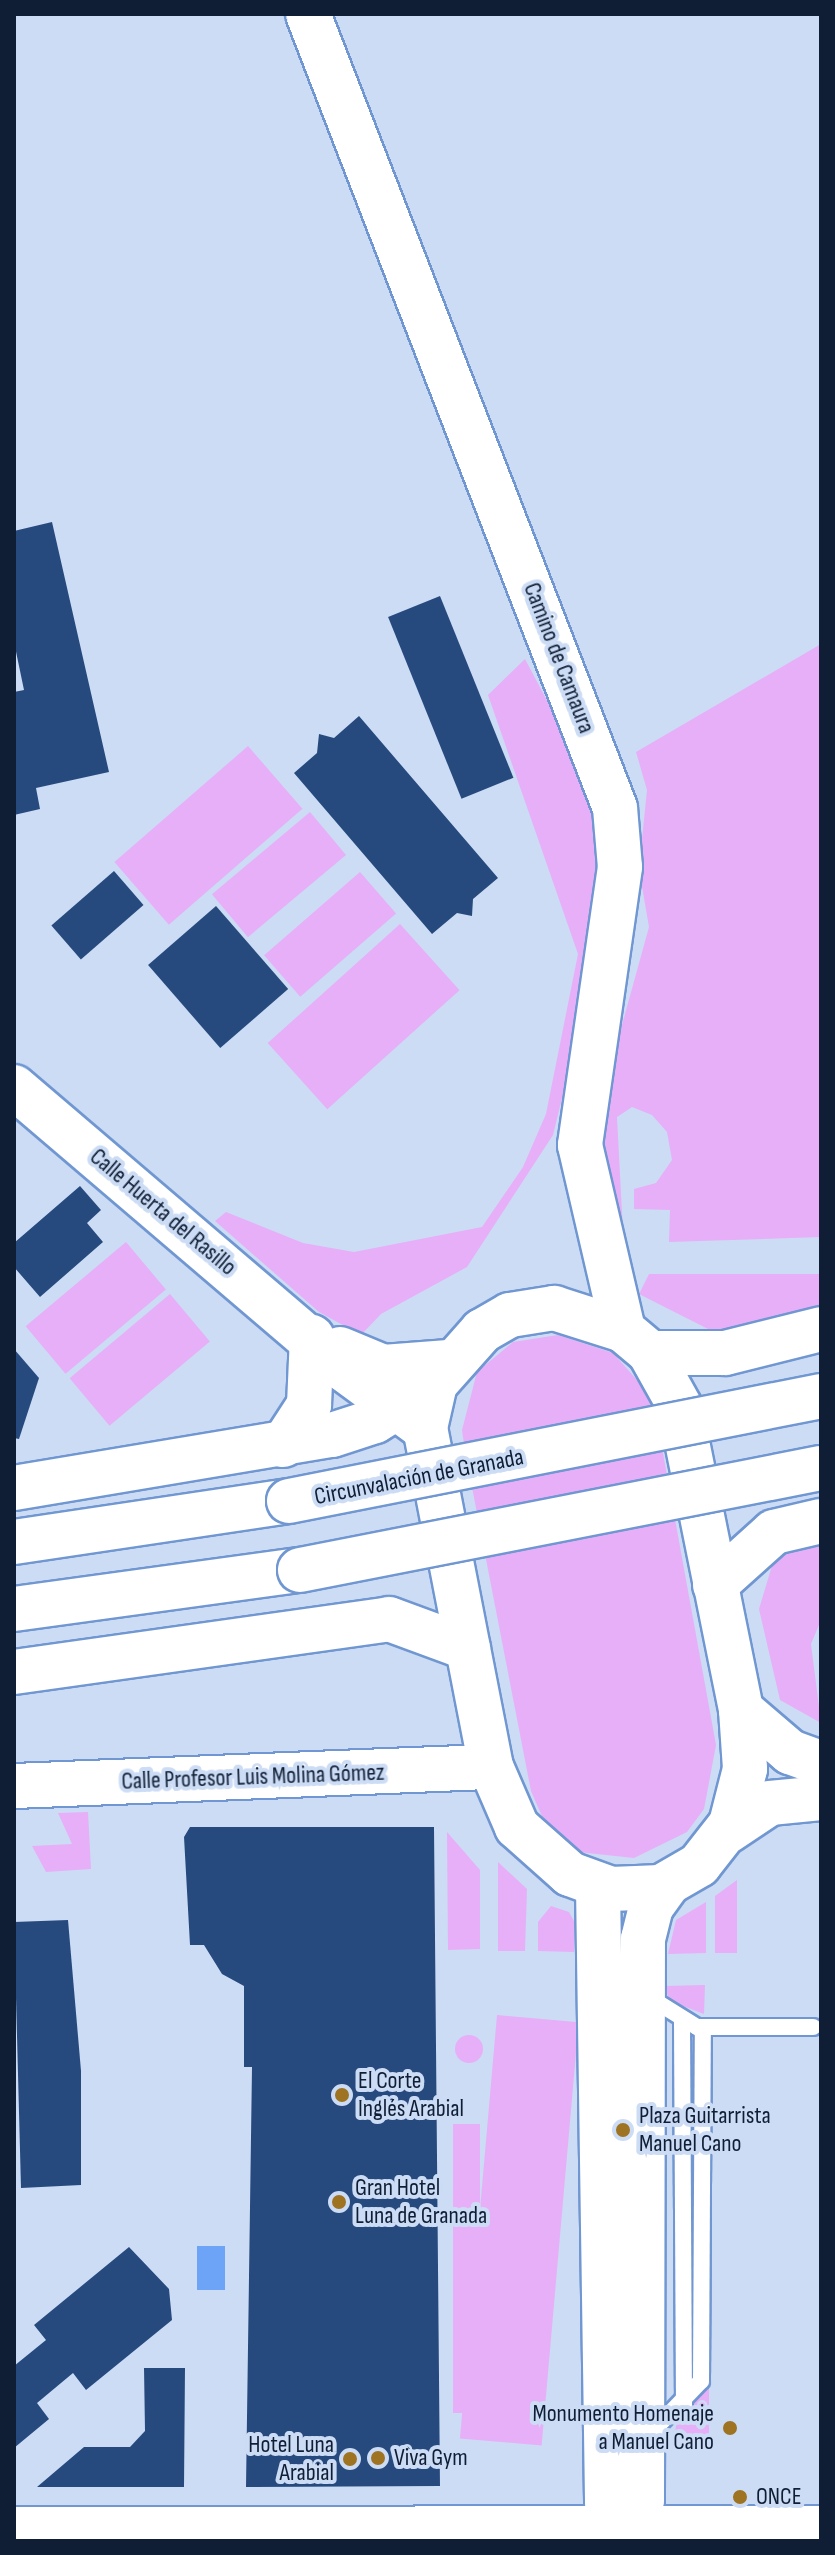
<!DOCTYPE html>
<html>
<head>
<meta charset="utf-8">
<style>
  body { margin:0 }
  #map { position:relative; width:835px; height:2555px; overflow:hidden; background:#ccdcf5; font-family:"Sofia Sans Condensed",sans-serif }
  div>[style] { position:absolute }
  .green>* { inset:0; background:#e7aff7; transform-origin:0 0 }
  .round { border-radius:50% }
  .water>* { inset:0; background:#6da4f8; transform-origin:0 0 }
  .building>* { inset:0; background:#274a7e; transform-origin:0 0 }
  .roads { filter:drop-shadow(2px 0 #7097d1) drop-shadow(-2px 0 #7097d1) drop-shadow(0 2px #7097d1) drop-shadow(0 -2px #7097d1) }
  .lane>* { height:16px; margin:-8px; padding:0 8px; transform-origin:8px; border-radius:8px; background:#fff }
  .secondary>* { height:44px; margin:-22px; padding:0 22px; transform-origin:22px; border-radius:22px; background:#fff }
  .primary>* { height:44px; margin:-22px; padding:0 22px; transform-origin:22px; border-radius:22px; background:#fff }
  .highway>* { height:44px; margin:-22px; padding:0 22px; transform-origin:22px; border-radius:22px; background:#fff }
  .bridges { filter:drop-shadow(2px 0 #7097d1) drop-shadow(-2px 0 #7097d1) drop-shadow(0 2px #7097d1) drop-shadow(0 -2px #7097d1) }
  .highway-bridge>* { height:44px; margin:-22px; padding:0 22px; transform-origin:22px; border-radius:22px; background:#fff }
  .dots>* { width:22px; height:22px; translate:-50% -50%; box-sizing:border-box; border:4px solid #ccdcf5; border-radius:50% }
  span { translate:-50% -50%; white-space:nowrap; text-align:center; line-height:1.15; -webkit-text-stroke:8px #ccdcf5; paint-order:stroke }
  .street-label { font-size:24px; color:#0f1e34 }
  .poi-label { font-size:24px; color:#0f1e34 }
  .left { translate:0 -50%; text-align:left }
  .right { translate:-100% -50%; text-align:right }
  .frame { position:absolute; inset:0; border:16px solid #0f1e34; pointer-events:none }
</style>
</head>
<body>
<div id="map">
  <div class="green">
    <div style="clip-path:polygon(821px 644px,821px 1237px,669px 1242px,670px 1210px,634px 1209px,634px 1189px,656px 1183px,672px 1160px,667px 1132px,652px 1115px,632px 1107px,617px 1117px,623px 1232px,615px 1233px,595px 1177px,598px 1112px,649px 927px,639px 869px,647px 790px,636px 752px)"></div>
    <div style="clip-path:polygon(525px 659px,579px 761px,595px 818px,598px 874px,577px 1037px,553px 1135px,467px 1267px,381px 1314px,361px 1335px,319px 1312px,215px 1221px,226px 1212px,303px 1243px,354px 1252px,482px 1227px,523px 1167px,546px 1114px,578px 954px,488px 695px)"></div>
    <div style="left:248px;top:746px;width:83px;height:177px;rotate:49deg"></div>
    <div style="left:310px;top:812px;width:56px;height:128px;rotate:50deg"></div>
    <div style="left:360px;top:872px;width:55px;height:127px;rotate:49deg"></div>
    <div style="left:400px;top:924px;width:89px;height:178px;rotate:48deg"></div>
    <div style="left:126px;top:1242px;width:62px;height:131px;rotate:50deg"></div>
    <div style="clip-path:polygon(649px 1274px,821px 1274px,821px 1310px,714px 1332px,639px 1294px)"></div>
    <div style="left:170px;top:1294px;width:62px;height:131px;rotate:50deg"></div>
    <div style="clip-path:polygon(558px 1335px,613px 1353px,653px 1398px,716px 1745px,704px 1809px,687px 1832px,634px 1858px,578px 1852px,544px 1821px,531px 1791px,465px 1451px,462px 1430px,477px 1372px,513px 1342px)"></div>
    <div style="clip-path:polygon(821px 1538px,821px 1620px,811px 1644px,821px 1723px,780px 1700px,759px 1609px,774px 1559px)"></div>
    <div style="clip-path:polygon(88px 1812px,91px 1869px,46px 1872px,32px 1846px,72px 1844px,58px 1813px)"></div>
    <div style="clip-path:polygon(447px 1832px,480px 1870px,480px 1949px,448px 1950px)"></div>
    <div style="clip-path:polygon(498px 1862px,527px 1889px,525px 1951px,498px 1951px)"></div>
    <div style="clip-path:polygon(737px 1880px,737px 1953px,715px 1953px,715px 1896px)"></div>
    <div style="clip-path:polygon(706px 1902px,706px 1953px,668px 1954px,676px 1920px)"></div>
    <div style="clip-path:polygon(551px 1906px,569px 1912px,575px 1923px,574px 1952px,538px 1951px,538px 1922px)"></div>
    <div style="clip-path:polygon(705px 1985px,704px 2014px,670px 2001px,664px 1986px)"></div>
    <div style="left:497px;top:2015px;width:82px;height:425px;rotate:5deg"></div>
    <div class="round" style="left:455px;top:2035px;width:28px;height:28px"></div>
    <div style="left:453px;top:2124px;width:27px;height:289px"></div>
    <div style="clip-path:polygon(709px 2377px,709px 2440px,673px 2440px,677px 2422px)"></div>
  </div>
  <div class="water">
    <div style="left:225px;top:2246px;width:44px;height:28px;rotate:90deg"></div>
  </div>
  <div class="building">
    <div style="clip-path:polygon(52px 522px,109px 772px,36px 788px,40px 809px,14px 815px,14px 692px,24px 690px,14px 642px,14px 531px)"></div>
    <div style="left:440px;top:596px;width:196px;height:56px;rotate:68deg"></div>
    <div style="clip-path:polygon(359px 716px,498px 878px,473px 899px,472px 916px,457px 913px,432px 934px,294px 773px,317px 753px,319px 734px,334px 738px)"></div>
    <div style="left:114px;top:871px;width:45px;height:83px;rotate:49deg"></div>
    <div style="left:216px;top:906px;width:110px;height:90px;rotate:49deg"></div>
    <div style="clip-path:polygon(80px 1186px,101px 1210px,87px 1223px,103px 1242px,40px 1297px,14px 1267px,14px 1243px)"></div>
    <div style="clip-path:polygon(14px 1349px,39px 1378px,19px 1439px,14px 1438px)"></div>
    <div style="clip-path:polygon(190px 1827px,434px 1827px,440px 2486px,246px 2487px,252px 2067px,244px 2067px,244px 1986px,222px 1974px,204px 1945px,190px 1945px,184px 1837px)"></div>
    <div style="clip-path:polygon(68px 1920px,81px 2071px,81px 2185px,21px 2188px,14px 1922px)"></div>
    <div style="clip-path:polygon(129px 2247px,169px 2289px,172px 2320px,86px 2390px,73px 2373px,37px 2403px,49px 2419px,14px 2448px,14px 2366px,46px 2340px,34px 2325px)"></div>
    <div style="clip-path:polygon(144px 2368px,185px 2368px,184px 2487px,37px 2487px,84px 2447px,130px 2447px,145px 2431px)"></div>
  </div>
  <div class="roads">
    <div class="lane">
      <div style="left:652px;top:1999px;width:53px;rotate:31.9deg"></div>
      <div style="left:697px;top:2027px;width:116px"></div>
      <div style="left:682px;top:2022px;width:383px;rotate:89.7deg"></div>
      <div style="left:648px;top:2436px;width:76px;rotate:-46.1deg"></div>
      <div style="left:701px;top:2381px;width:353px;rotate:-89.7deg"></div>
    </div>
    <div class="secondary">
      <div style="left:308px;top:14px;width:851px;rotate:68.86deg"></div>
      <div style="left:615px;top:808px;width:59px;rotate:85.2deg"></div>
      <div style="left:620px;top:867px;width:281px;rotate:98.2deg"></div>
      <div style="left:580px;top:1145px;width:190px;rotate:76.9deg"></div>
      <div style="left:14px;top:1087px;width:435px;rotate:40.5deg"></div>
      <div style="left:345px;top:1370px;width:98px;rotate:36.3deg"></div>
      <div style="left:340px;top:1349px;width:47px;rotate:22.7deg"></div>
      <div style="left:383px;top:1367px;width:66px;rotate:-4.3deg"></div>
      <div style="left:14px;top:1786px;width:477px;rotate:-2.3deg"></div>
    </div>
    <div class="primary">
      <div style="left:554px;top:1308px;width:72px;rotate:17.7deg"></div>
      <div style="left:623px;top:1330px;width:35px;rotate:40deg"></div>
      <div style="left:650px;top:1353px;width:62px;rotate:60.9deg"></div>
      <div style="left:680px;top:1407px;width:309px;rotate:78.6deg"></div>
      <div style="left:741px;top:1710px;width:59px;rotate:86.1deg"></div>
      <div style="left:745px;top:1769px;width:57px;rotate:104.3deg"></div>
      <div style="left:731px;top:1824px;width:52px;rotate:128deg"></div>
      <div style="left:699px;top:1865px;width:44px;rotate:149.9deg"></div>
      <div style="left:661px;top:1887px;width:50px;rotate:177.7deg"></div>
      <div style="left:611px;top:1889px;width:44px;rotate:-159.9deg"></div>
      <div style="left:570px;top:1874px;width:71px;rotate:-138.4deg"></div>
      <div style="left:517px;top:1827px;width:65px;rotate:-113.4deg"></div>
      <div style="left:491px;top:1767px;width:345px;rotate:-101deg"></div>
      <div style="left:425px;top:1428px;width:45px;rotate:-77.2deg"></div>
      <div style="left:435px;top:1384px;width:71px;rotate:-48.4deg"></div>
      <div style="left:482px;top:1331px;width:32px;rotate:-30deg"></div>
      <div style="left:510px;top:1315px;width:45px;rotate:-9deg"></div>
      <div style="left:741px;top:1710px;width:65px;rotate:40.6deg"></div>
      <div style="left:790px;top:1752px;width:33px;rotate:20deg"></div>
      <div style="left:728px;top:1831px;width:50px;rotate:-33.7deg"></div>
      <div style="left:770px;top:1803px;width:51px;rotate:-5.6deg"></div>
      <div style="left:598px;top:1886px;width:616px;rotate:89.16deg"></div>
      <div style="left:607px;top:2502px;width:40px;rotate:78deg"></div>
      <div style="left:14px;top:2529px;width:807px;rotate:-0.07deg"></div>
      <div style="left:631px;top:2541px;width:42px;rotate:-75deg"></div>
      <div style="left:642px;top:2500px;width:561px;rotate:-89.9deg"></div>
      <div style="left:643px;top:1939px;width:33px;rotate:-76deg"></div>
      <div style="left:651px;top:1907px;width:27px;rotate:-54deg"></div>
    </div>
    <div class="highway">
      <div style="left:650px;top:1353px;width:75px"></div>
      <div style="left:725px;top:1353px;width:99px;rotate:-14deg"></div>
      <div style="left:283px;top:1445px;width:48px;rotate:-57deg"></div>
      <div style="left:309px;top:1405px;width:68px;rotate:-87.5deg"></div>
      <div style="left:14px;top:1488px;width:322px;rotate:-9.5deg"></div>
      <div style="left:332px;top:1435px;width:45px;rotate:-18deg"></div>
      <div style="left:375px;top:1421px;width:70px;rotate:-31.7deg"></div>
      <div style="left:14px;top:1542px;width:278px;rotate:-8.5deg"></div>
      <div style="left:715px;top:1585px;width:79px;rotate:-41.9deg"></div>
      <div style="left:774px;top:1532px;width:48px;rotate:-13.2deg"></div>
      <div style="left:14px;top:1609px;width:289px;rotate:-7.8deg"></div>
      <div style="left:14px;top:1672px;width:379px;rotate:-8deg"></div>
      <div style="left:389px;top:1619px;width:84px;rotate:20.2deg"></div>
    </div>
  </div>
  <div class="bridges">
    <div class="highway-bridge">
      <div style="left:289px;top:1501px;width:542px;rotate:-11.16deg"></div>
      <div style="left:300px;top:1570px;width:531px;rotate:-11.08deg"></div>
    </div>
  </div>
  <div class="dots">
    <div style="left:342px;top:2095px;background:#9e7322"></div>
    <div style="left:623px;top:2130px;background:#9e7322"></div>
    <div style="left:339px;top:2202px;background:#9e7322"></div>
    <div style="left:730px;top:2428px;background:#9e7322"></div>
    <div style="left:378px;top:2458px;background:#9e7322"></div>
    <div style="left:350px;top:2459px;background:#9e7322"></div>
    <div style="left:740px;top:2497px;background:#9e7322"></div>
  </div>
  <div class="street-label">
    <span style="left:559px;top:658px;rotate:69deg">Camino de Camaura</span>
    <span style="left:163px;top:1212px;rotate:40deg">Calle Huerta del Rasillo</span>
    <span style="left:419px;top:1477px;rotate:-11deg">Circunvalación de Granada</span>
    <span style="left:253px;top:1777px;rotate:-2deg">Calle Profesor Luis Molina Gómez</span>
  </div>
  <div class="poi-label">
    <span class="left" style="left:358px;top:2095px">El Corte<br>Inglés Arabial</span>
    <span class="left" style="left:639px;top:2130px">Plaza Guitarrista<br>Manuel Cano</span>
    <span class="left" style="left:355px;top:2202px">Gran Hotel<br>Luna de Granada</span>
    <span class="right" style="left:714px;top:2428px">Monumento Homenaje<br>a Manuel Cano</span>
    <span class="right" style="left:334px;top:2459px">Hotel Luna<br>Arabial</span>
    <span class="left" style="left:394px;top:2458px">Viva Gym</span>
    <span class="left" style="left:756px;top:2497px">ONCE</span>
  </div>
  <div class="frame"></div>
</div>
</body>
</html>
